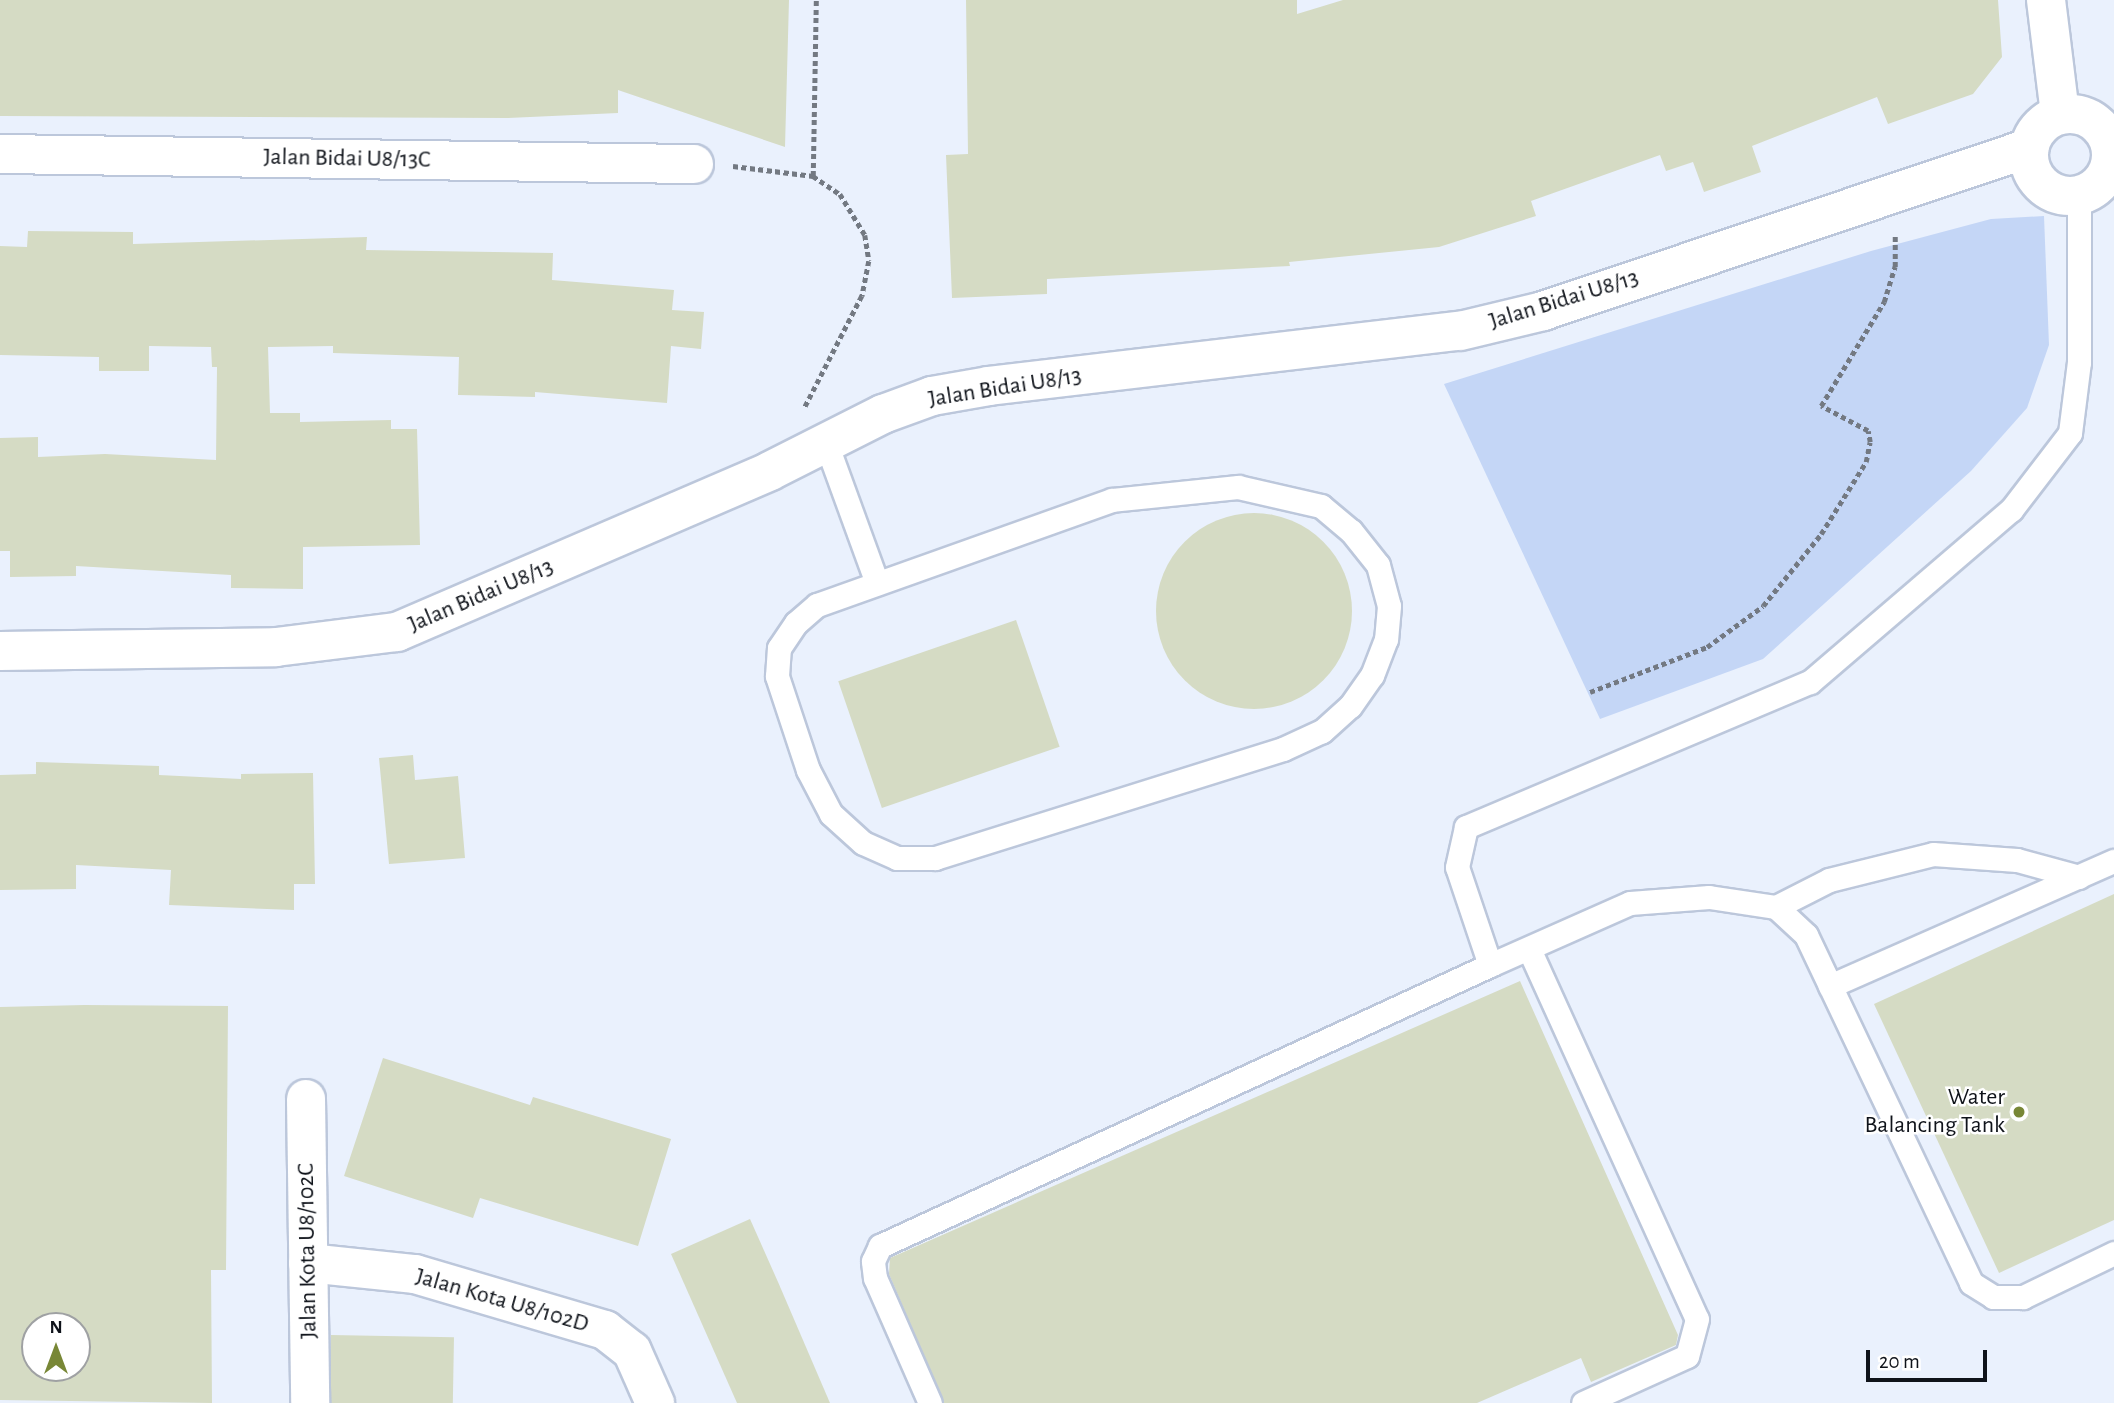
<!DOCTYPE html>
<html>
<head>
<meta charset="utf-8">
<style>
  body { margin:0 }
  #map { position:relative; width:2114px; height:1403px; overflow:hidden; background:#eaf1fd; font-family:"Alegreya Sans",sans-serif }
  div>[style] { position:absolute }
  .green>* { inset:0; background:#c4d6f6 }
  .building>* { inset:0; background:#d5dbc4; transform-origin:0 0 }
  .round { border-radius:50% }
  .path>* { height:4.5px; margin-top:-2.25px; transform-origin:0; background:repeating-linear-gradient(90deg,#737982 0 5px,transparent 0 8.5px) }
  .roads { filter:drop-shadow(2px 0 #bcc7db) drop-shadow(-2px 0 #bcc7db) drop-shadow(0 2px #bcc7db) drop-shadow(0 -2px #bcc7db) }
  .service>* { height:23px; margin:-11.5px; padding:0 11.5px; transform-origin:11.5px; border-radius:11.5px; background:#fff }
  .minor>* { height:38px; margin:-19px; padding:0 19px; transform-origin:19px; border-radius:19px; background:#fff }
  .minor>.ring { margin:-19px; padding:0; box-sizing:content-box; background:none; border:38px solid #fff; border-radius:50% }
  .dots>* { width:19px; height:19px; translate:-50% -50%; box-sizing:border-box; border:4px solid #fff; border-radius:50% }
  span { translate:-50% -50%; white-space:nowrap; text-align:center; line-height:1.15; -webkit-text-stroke:5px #fff; paint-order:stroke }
  .street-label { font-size:24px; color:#0f131a }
  .poi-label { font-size:24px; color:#0f131a }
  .right { translate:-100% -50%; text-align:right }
  .north { position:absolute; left:21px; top:1312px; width:70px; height:70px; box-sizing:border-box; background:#fff; border:2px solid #9fa1a3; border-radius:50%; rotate:0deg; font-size:19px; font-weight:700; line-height:28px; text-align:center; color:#0f131a }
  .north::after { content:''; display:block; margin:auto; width:24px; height:32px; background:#788736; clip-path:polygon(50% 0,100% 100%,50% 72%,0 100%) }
  .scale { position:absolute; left:1866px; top:1350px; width:121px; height:32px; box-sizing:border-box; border:4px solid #0f131a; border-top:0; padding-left:9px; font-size:21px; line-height:24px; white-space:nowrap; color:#0f131a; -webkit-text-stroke:5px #fff; paint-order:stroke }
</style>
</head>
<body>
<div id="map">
  <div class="green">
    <div style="clip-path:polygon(2044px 216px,2049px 345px,2027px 408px,1971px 471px,1763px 659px,1600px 719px,1444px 384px,1871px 251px,1991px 219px)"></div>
  </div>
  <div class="building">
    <div style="clip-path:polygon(0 0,789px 0,785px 147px,618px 90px,618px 113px,508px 118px,0 116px)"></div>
    <div style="clip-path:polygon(966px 0,1297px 0,1297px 14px,1343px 0,1998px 0,2002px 57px,1973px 94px,1888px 124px,1877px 97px,1752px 146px,1761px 172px,1704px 192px,1693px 162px,1666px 171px,1660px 155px,1531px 201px,1536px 216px,1439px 247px,1289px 262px,1290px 266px,1047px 279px,1047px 294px,952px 298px,946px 155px,968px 154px)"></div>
    <div style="clip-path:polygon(28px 231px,133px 232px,133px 244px,367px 237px,366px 250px,553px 253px,552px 280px,674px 290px,672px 310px,704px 312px,701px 349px,671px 346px,667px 403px,535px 392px,535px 397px,458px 395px,459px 357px,333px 353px,333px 346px,268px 347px,270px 413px,300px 413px,300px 422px,391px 420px,391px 429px,417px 429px,420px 545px,303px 547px,303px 589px,231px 588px,231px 575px,76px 566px,76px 576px,10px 577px,10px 551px,0 551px,0 438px,38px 437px,38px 457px,105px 454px,216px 460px,217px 367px,212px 367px,211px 347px,149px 346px,149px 371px,99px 371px,99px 357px,0 355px,0 246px,27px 247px)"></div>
    <div class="round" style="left:1156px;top:513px;width:196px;height:196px"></div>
    <div style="left:1016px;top:620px;width:134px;height:188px;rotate:71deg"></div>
    <div style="clip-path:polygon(413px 755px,415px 780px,458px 776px,465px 858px,389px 864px,379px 758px)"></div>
    <div style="clip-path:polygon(36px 762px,159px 766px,159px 775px,241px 779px,241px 774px,313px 773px,315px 884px,294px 884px,294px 910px,169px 905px,171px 870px,76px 865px,76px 889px,0 890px,0 775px,36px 774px)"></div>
    <div style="clip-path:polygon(2114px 894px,2114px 1220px,1999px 1273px,1874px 1004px)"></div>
    <div style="clip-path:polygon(1520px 981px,1678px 1335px,1676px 1345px,1591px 1382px,1581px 1358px,1477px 1403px,944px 1403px,889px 1274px,890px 1258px)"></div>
    <div style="clip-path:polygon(evenodd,84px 1005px,228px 1006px,226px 1270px,211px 1270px,212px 1403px,0 1400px,0 1007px,84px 1005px,35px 1326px,77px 1326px,77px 1368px,35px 1368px,35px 1326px)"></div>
    <div style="clip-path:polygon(383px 1058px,530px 1105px,533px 1097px,671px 1139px,638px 1246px,480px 1198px,473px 1218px,344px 1176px)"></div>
    <div style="clip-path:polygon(750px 1219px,778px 1282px,830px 1403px,737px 1403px,671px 1254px)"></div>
    <div style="left:331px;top:1335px;width:123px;height:68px;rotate:1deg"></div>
  </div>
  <div class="path">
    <div style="left:733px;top:166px;width:81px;rotate:7.1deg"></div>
    <div style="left:813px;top:176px;width:32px;rotate:34deg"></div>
    <div style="left:840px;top:194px;width:48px;rotate:58.6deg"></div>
    <div style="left:865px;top:235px;width:26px;rotate:81deg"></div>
    <div style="left:869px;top:261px;width:36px;rotate:101deg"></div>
    <div style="left:862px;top:296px;width:125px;rotate:117.2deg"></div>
    <div style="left:813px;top:176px;width:176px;rotate:-89deg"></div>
    <div style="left:1590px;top:692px;width:125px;rotate:-21deg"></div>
    <div style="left:1707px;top:647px;width:69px;rotate:-36.2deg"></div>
    <div style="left:1763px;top:606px;width:92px;rotate:-51.1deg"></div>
    <div style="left:1821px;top:534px;width:85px;rotate:-58deg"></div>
    <div style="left:1866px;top:462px;width:20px;rotate:-79deg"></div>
    <div style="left:1870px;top:442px;width:11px;rotate:-100deg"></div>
    <div style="left:1868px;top:431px;width:53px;rotate:-152deg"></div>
    <div style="left:1821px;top:406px;width:122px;rotate:-58.8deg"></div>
    <div style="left:1884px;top:302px;width:37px;rotate:-73deg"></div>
    <div style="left:1895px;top:267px;width:32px;rotate:-90deg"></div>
  </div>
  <div class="roads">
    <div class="service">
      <div style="left:826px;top:443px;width:149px;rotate:70deg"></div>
      <div style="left:1238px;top:487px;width:85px;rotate:12.9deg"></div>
      <div style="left:1321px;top:506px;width:39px;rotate:40deg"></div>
      <div style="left:1351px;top:531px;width:43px;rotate:51.5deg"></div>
      <div style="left:1378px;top:565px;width:42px;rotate:75deg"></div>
      <div style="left:1389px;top:606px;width:33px;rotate:95deg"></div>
      <div style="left:1386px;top:639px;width:39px;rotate:111deg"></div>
      <div style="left:1372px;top:675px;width:38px;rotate:125deg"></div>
      <div style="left:1350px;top:706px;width:38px;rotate:138deg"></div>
      <div style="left:1322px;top:731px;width:43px;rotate:155.2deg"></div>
      <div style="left:1283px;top:749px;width:365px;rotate:162.6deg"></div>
      <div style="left:935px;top:858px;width:38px;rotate:180deg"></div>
      <div style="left:897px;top:858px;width:37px;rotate:-156deg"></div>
      <div style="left:863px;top:843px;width:43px;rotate:-137.8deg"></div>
      <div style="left:831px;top:814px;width:50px;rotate:-117.6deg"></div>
      <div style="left:808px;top:770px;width:99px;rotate:-108.3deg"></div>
      <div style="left:777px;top:676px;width:28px;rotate:-86deg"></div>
      <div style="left:779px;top:648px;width:30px;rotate:-56deg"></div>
      <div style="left:796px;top:623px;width:28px;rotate:-41deg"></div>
      <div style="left:817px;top:605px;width:313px;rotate:-19.6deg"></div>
      <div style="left:1112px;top:500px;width:127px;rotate:-5.9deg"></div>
      <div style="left:1776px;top:907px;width:59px;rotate:-27deg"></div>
      <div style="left:1829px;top:880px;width:107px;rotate:-14deg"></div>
      <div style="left:1933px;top:854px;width:84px;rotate:4.1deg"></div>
      <div style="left:2017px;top:860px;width:64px;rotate:15.3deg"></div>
      <div style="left:1529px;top:949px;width:406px;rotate:65.6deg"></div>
      <div style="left:1697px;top:1319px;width:38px;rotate:105deg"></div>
      <div style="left:1687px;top:1356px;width:114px;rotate:155.7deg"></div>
      <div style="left:1490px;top:965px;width:153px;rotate:-23.9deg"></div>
      <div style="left:1630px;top:903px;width:79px;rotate:-4.3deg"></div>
      <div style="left:1709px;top:897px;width:68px;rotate:8.5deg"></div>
      <div style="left:1776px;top:907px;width:41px;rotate:43deg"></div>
      <div style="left:1806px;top:935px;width:385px;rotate:64.6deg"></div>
      <div style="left:1971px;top:1283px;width:26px;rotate:32deg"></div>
      <div style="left:1993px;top:1297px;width:30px"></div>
      <div style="left:2023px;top:1297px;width:101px;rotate:-25.8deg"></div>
      <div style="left:1830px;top:986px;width:310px;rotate:-23.8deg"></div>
      <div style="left:930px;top:1403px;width:137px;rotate:-113.7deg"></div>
      <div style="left:875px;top:1278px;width:17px;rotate:-97deg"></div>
      <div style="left:873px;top:1261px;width:17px;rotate:-65deg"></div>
      <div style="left:880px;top:1246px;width:672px;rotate:-24.73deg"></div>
      <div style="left:1490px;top:965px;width:103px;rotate:-108.6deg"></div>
      <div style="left:1457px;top:867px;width:41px;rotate:-77.3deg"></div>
      <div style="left:1466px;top:827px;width:373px;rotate:-22.9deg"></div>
      <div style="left:1810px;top:682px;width:265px;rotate:-40.6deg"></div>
      <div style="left:2011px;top:510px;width:97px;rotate:-52.5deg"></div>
      <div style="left:2070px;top:433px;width:72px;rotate:-82.8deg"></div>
      <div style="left:2079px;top:362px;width:166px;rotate:-90deg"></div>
    </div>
    <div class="minor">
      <div style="left:2046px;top:0;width:115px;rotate:83deg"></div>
      <div class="ring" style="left:2029px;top:114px;width:44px;height:44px"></div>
      <div style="left:0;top:154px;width:694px;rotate:0.83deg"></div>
      <div style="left:0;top:651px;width:276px;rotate:-0.8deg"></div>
      <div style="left:276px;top:647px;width:122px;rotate:-7.1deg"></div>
      <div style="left:397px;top:632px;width:406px;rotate:-23.3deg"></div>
      <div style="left:770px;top:471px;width:127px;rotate:-26.8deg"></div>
      <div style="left:883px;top:414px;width:52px;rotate:-20.2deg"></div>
      <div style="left:932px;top:396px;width:58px;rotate:-10deg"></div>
      <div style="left:989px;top:386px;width:474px;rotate:-6.7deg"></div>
      <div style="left:1460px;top:331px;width:85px;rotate:-13.5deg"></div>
      <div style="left:1543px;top:311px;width:513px;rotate:-18.54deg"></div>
      <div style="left:306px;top:1099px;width:304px;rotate:89.2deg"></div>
      <div style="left:308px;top:1263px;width:108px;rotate:5.9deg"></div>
      <div style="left:415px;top:1274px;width:198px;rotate:16.4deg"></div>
      <div style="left:605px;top:1330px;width:34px;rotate:38deg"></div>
      <div style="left:632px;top:1351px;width:57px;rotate:66.1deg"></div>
    </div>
  </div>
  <div class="dots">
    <div style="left:2019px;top:1112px;background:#788736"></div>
  </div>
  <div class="street-label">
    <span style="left:347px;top:159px;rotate:1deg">Jalan Bidai U8/13C</span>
    <span style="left:1564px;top:300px;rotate:-17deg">Jalan Bidai U8/13</span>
    <span style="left:1005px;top:388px;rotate:-9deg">Jalan Bidai U8/13</span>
    <span style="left:481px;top:596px;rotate:-23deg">Jalan Bidai U8/13</span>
    <span style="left:308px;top:1251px;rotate:-91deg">Jalan Kota U8/102C</span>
    <span style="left:502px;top:1301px;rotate:16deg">Jalan Kota U8/102D</span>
  </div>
  <div class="poi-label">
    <span class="right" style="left:2005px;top:1112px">Water<br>Balancing Tank</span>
  </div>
  <div class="north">N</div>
  <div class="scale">20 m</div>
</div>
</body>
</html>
